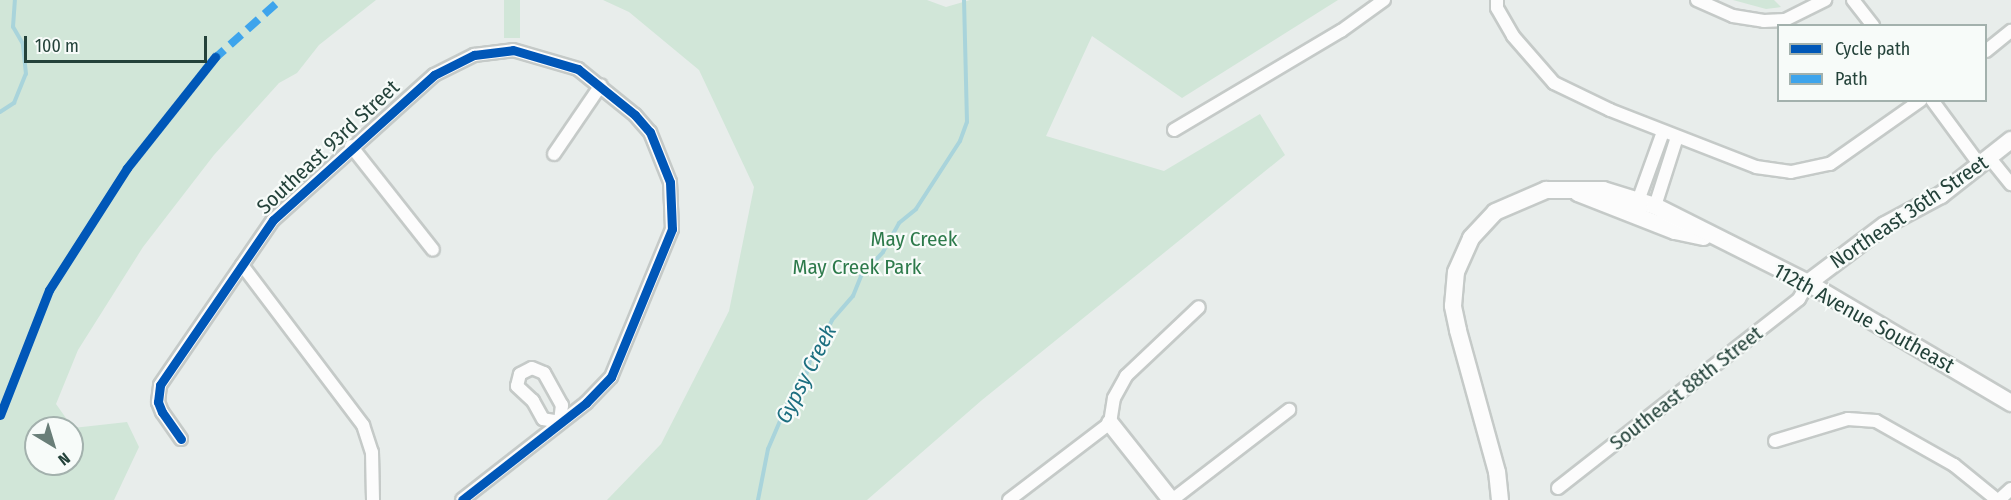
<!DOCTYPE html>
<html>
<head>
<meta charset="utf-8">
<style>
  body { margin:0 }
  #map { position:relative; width:2011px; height:500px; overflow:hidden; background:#e8edeb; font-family:"Fira Sans Condensed",sans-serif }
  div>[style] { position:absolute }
  .green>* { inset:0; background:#d1e6d8; transform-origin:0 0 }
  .stream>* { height:4px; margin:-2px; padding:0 2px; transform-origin:2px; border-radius:2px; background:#a9d4db }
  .roads { filter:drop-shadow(2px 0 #c5cac8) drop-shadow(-2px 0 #c5cac8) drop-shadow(0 2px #c5cac8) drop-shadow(0 -2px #c5cac8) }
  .street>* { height:12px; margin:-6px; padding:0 6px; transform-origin:6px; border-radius:6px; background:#fcfcfc }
  .secondary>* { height:16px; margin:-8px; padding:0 8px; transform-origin:8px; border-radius:8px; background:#fcfcfc }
  .quiet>* { height:8px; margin-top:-4px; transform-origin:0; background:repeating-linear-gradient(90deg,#3ea4ec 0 15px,transparent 0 23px) }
  .cycleway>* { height:9px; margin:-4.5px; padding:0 4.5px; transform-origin:4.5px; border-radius:4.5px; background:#0057b8 }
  span { translate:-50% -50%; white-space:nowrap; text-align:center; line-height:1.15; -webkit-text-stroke:4.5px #f7fbf9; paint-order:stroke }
  .street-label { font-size:21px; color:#24423a }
  .park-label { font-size:21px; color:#2d7a4b }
  .water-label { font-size:22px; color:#1c6f80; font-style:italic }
  .legend { position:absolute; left:1777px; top:24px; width:210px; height:78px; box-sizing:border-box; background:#f7fbf9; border:2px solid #a3b1ad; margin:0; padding:8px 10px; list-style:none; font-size:18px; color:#24423a }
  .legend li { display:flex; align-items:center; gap:12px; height:30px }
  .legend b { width:30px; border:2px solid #a3b1ad }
  .north { position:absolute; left:24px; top:416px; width:60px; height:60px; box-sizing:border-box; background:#f7fbf9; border:2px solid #a3b1ad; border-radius:50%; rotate:142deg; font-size:16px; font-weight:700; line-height:24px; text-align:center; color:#24423a }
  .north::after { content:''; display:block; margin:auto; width:21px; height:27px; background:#697e78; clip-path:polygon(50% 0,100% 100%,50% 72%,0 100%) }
  .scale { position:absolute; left:24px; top:36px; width:183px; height:27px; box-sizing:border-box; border:3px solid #24423a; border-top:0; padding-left:8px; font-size:18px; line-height:21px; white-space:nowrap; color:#24423a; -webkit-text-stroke:4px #f7fbf9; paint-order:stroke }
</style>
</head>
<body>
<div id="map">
  <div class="green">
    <div style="clip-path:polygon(evenodd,0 0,376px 0,319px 45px,297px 73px,279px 83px,214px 155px,143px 247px,78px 350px,56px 404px,73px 428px,127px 422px,139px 447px,114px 500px,0 500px,0 0,36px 428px,72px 428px,72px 464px,36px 464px,36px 428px)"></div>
    <div style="left:504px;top:0;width:16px;height:38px"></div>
    <div style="clip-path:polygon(603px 0,927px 0,946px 7px,970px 0,1338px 0,1182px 98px,1092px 36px,1046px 136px,1164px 171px,1260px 114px,1285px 155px,982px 400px,867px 500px,607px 500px,661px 444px,729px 311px,754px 187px,699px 70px,629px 12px)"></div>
    <div style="clip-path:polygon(1733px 0,1774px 0,1781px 7px,1766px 9px)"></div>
  </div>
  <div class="stream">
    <div style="left:0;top:112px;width:17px;rotate:-33deg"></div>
    <div style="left:14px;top:103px;width:31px;rotate:-68deg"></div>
    <div style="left:26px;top:74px;width:30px;rotate:-96deg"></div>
    <div style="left:23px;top:44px;width:20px;rotate:-120deg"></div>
    <div style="left:13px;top:27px;width:27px;rotate:-86deg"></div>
    <div style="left:758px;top:500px;width:52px;rotate:-78.9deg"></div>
    <div style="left:768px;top:449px;width:53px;rotate:-66.8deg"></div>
    <div style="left:789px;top:400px;width:23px;rotate:-49deg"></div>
    <div style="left:804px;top:383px;width:28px;rotate:-75deg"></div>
    <div style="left:811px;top:356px;width:13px;rotate:-48deg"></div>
    <div style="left:820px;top:346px;width:29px;rotate:-65deg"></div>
    <div style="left:832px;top:320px;width:32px;rotate:-49deg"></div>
    <div style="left:853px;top:296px;width:24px;rotate:-68deg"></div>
    <div style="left:862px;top:274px;width:30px;rotate:-46deg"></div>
    <div style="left:883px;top:252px;width:33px;rotate:-61deg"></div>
    <div style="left:899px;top:223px;width:22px;rotate:-39deg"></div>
    <div style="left:916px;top:209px;width:81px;rotate:-57.1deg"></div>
    <div style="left:960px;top:141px;width:20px;rotate:-70deg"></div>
    <div style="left:967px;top:122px;width:122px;rotate:-91.4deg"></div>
  </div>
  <div class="roads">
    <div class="street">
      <div style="left:1497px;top:0;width:8px;rotate:90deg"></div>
      <div style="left:1497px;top:8px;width:32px;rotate:60deg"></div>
      <div style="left:1513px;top:36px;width:62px;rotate:48.9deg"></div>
      <div style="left:1554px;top:83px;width:62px;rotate:25.7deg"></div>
      <div style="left:1610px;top:110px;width:157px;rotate:21.3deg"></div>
      <div style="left:1756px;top:167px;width:35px;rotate:8deg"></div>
      <div style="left:1791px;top:172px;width:40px;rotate:-12deg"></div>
      <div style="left:1830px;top:164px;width:111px;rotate:-35.1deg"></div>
      <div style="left:1697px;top:0;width:39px;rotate:24deg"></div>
      <div style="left:1733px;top:16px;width:31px;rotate:9deg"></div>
      <div style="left:1764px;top:21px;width:21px;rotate:-3deg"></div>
      <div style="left:1785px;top:20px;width:45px;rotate:-26.6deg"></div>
      <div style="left:1853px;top:0;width:33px;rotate:52deg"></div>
      <div style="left:1986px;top:51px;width:32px;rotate:-39deg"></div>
      <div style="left:1932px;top:100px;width:81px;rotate:53.6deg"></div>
      <div style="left:1174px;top:130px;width:194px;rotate:-30.7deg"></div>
      <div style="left:1341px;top:31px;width:53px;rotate:-35.8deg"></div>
      <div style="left:351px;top:146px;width:132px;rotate:51.7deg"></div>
      <div style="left:554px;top:154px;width:83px;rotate:-55.7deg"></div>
      <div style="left:1989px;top:157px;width:35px;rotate:51deg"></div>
      <div style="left:1638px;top:201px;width:73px;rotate:-70.1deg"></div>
      <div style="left:1655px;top:206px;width:72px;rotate:-72.3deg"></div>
      <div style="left:242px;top:265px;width:201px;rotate:52.9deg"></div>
      <div style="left:363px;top:425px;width:28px;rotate:72deg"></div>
      <div style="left:372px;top:452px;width:48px;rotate:88.8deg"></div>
      <div style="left:532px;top:368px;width:13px;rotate:23deg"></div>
      <div style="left:544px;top:373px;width:37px;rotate:61deg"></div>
      <div style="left:562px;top:405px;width:17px;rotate:97deg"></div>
      <div style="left:560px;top:422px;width:17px;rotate:-170deg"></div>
      <div style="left:543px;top:419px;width:21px;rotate:-119deg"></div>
      <div style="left:533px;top:401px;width:22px;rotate:-137deg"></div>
      <div style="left:517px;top:386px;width:12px;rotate:-76deg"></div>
      <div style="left:520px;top:374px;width:13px;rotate:-27deg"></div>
      <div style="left:181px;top:439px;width:33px;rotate:-125deg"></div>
      <div style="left:162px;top:412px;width:11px;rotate:-112deg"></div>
      <div style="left:158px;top:402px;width:17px;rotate:-83deg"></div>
      <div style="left:160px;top:385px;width:200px;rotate:-55.6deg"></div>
      <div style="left:273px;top:220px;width:217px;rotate:-42deg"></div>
      <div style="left:434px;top:75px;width:45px;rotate:-26.6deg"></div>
      <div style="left:474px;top:55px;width:39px;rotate:-7deg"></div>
      <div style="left:513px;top:50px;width:68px;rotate:16.3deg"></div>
      <div style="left:578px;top:69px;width:73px;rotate:38.9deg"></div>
      <div style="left:635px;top:115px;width:23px;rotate:49deg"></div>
      <div style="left:650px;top:132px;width:54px;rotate:68.2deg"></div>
      <div style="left:670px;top:182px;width:47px;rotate:87.6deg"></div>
      <div style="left:672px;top:229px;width:160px;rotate:112.4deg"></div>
      <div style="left:611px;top:377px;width:36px;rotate:134deg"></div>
      <div style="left:586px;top:403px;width:157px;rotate:142deg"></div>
      <div style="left:1775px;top:441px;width:76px;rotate:-16.8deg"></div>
      <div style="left:1848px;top:419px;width:28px;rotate:4deg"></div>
      <div style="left:1876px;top:421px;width:90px;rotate:29.4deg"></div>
      <div style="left:1954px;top:465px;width:55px;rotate:39.1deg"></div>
      <div style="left:1558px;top:488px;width:306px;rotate:-38.1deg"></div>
      <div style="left:1799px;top:299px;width:18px;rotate:-61deg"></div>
      <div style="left:1009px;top:500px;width:127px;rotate:-37.3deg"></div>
      <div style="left:1110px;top:423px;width:25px;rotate:-81deg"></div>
      <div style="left:1114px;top:398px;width:25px;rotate:-61deg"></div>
      <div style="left:1126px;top:376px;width:100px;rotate:-43.4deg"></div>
      <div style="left:1172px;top:500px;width:148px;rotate:-37.6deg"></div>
      <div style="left:1999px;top:500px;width:16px;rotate:-43deg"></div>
    </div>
    <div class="secondary">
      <div style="left:1578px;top:193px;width:104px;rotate:21.4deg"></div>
      <div style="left:1675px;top:231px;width:29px;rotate:12deg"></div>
      <div style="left:1808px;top:283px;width:96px;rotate:-37deg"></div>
      <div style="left:1885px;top:225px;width:64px;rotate:-28.2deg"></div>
      <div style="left:1941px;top:195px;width:89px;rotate:-38.2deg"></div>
      <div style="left:1110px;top:423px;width:98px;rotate:51.6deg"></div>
      <div style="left:1500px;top:500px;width:28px;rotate:-96deg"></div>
      <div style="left:1497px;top:472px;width:147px;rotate:-105.4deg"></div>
      <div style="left:1458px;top:330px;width:25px;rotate:-102deg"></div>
      <div style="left:1453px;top:306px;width:34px;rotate:-85deg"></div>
      <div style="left:1456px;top:272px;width:37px;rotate:-66deg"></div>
      <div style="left:1471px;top:238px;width:35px;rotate:-47deg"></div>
      <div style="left:1495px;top:212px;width:56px;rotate:-23.3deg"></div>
      <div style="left:1546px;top:190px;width:57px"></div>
      <div style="left:1603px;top:190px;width:54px;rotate:17.1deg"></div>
      <div style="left:1655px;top:206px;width:171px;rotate:26.7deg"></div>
      <div style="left:1808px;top:283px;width:236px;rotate:30.6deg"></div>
    </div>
  </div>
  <div class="quiet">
    <div style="left:213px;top:60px;width:90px;rotate:-41.8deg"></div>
  </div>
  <div class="cycleway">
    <div style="left:0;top:415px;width:134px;rotate:-68.6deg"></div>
    <div style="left:49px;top:290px;width:145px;rotate:-57.4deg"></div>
    <div style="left:127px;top:168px;width:142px;rotate:-51.6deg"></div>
    <div style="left:181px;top:439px;width:33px;rotate:-125deg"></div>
    <div style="left:162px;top:412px;width:11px;rotate:-112deg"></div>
    <div style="left:158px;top:402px;width:17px;rotate:-83deg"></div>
    <div style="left:160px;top:385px;width:200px;rotate:-55.6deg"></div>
    <div style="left:273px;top:220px;width:217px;rotate:-42deg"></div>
    <div style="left:434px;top:75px;width:45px;rotate:-26.6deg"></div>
    <div style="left:474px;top:55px;width:39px;rotate:-7deg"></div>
    <div style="left:513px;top:50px;width:68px;rotate:16.3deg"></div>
    <div style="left:578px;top:69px;width:73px;rotate:38.9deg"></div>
    <div style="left:635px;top:115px;width:23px;rotate:49deg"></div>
    <div style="left:650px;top:132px;width:54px;rotate:68.2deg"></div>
    <div style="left:670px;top:182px;width:47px;rotate:87.6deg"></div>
    <div style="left:672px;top:229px;width:160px;rotate:112.4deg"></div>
    <div style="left:611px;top:377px;width:36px;rotate:134deg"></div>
    <div style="left:586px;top:403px;width:157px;rotate:142deg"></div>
  </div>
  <div class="street-label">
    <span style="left:328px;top:147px;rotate:-43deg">Southeast 93rd Street</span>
    <span style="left:1909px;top:212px;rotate:-34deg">Northeast 36th Street</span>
    <span style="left:1864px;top:318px;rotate:29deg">112th Avenue Southeast</span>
    <span style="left:1686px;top:388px;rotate:-38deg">Southeast 88th Street</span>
  </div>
  <div class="park-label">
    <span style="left:914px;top:239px">May Creek</span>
    <span style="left:857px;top:267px">May Creek Park</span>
  </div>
  <div class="water-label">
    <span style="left:806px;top:374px;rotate:-63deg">Gypsy Creek</span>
  </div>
  <ul class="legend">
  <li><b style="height:8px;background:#0057b8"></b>Cycle path</li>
  <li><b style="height:8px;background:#3ea4ec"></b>Path</li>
  </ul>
  <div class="north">N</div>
  <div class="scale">100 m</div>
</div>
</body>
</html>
